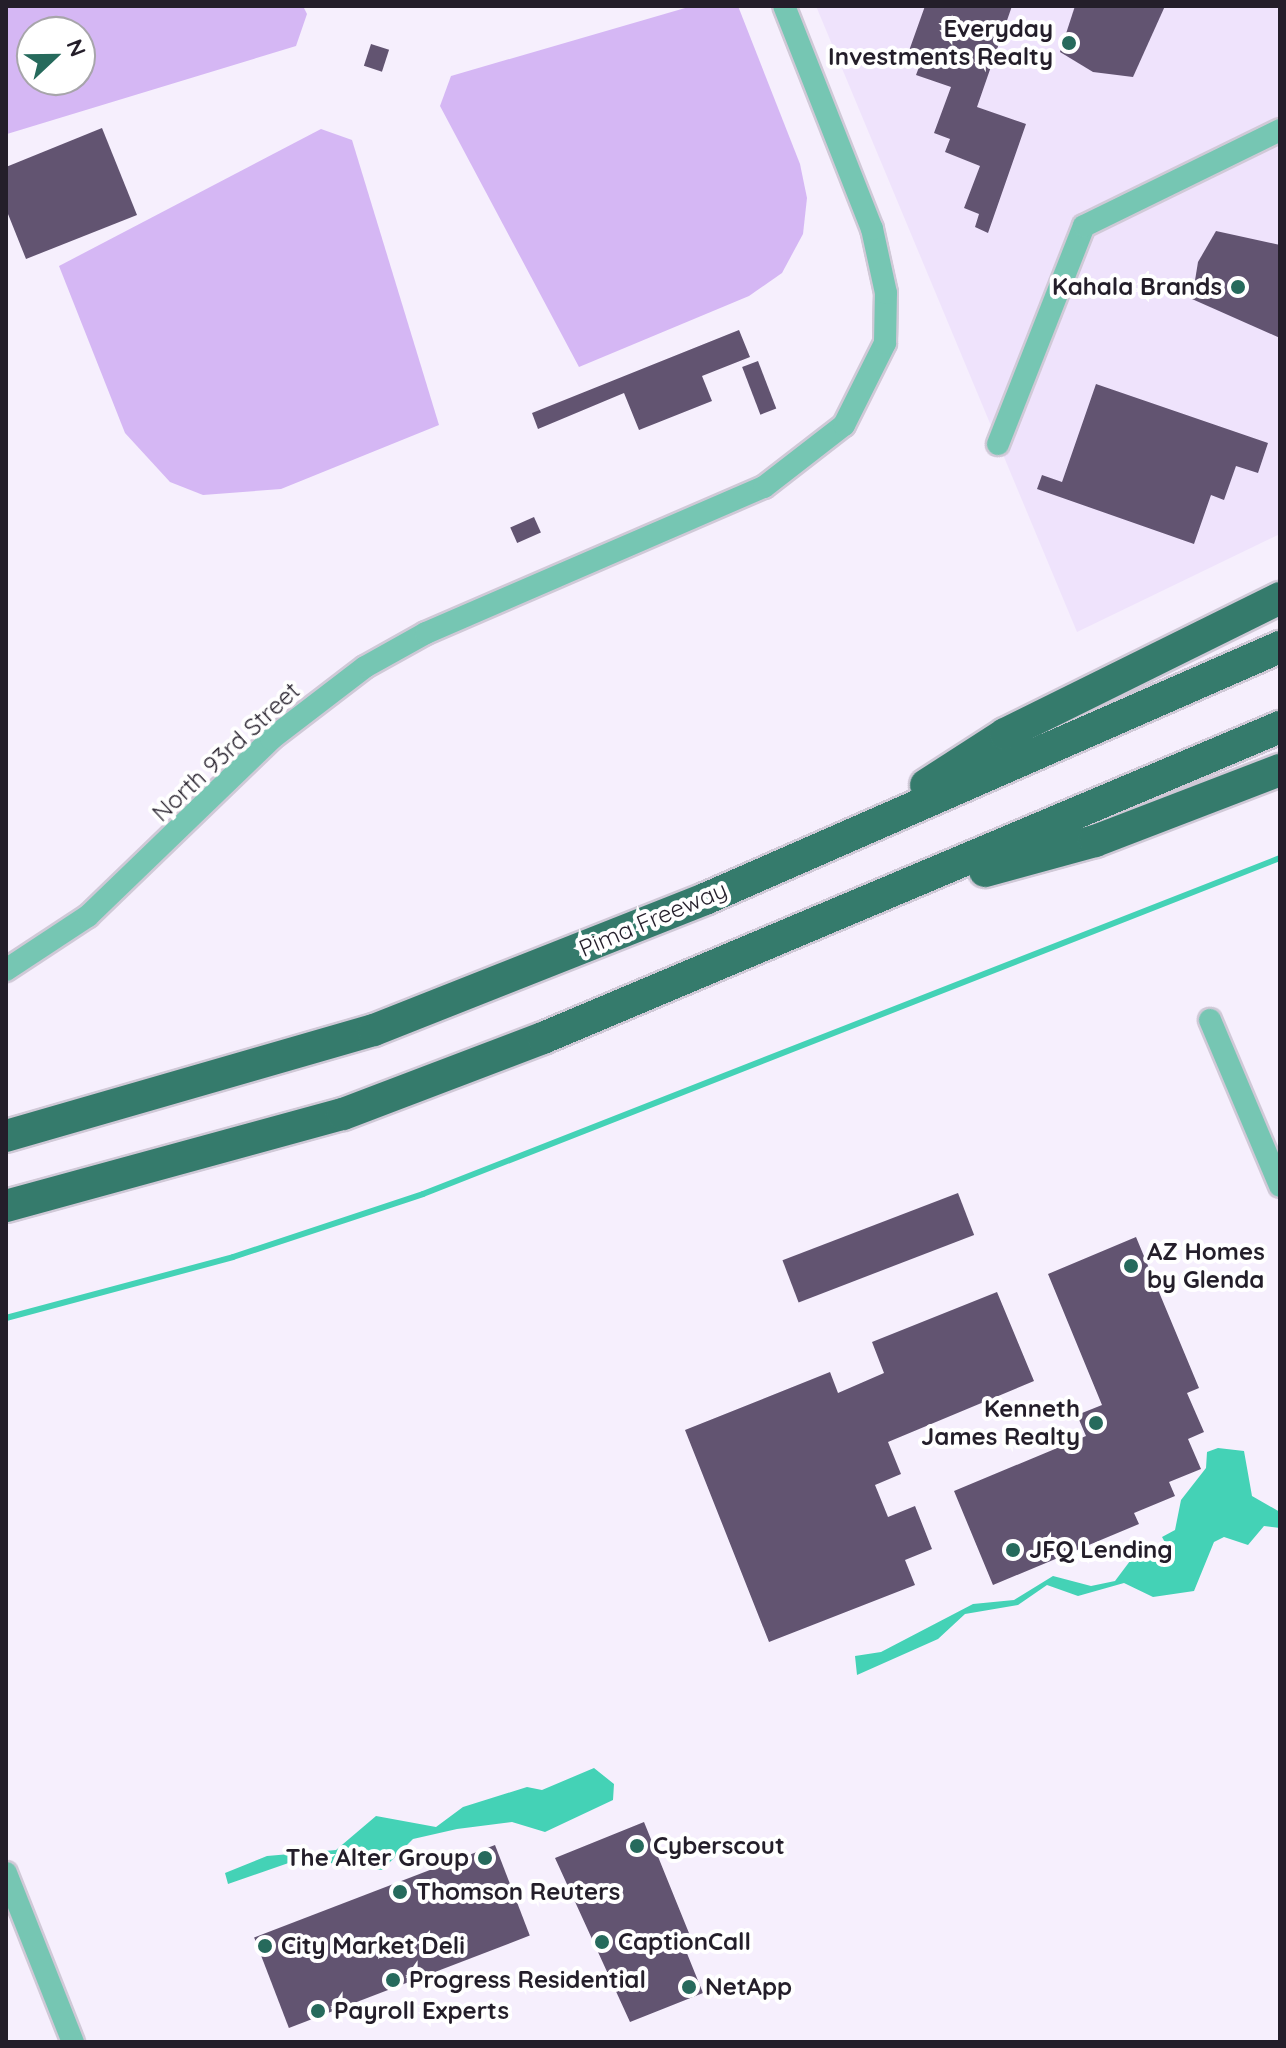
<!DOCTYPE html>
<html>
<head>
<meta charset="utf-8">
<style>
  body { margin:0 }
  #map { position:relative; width:1286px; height:2048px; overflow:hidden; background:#f6effd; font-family:Quicksand,sans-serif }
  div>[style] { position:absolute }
  .built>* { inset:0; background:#efe3fc }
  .green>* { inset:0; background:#d5b7f4 }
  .water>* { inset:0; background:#44d2b6 }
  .stream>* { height:6px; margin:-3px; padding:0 3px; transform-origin:3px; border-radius:3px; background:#44d2b6 }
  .building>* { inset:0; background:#625471; transform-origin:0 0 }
  .roads { filter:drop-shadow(2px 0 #d0c9d7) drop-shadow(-2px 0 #d0c9d7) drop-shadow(0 2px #d0c9d7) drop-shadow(0 -2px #d0c9d7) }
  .minor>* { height:22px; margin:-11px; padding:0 11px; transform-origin:11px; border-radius:11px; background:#76c6b3 }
  .highway>* { height:32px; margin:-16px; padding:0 16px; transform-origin:16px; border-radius:16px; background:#357b6c }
  .dots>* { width:22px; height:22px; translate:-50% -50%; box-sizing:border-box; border:4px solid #fff; border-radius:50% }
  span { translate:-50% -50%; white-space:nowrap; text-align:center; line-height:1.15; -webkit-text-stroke:8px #fff; paint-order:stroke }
  .poi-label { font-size:24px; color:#241e2a; font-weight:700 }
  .right { translate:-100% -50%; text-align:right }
  .left { translate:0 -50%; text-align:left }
  .street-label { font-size:24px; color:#241e2a }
  .frame { position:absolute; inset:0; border:8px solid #241e2a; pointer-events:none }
  .north { position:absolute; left:16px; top:16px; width:80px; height:80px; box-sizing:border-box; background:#fff; border:2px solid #a7a5aa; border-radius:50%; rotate:68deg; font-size:22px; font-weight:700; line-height:32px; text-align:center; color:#241e2a }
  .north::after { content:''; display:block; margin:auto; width:28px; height:36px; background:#266a5c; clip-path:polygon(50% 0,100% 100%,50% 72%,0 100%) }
</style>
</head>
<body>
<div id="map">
  <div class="built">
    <div style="clip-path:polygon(816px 6px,1280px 6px,1280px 534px,1077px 632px)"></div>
  </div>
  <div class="green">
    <div style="clip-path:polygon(evenodd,6px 6px,303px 6px,307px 14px,296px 46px,7px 134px,6px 6px,80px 32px,80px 80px,32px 80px,32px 32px,80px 32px)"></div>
    <div style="clip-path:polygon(692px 6px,738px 6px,800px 164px,807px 198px,803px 234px,782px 273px,749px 296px,579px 367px,440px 106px,451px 76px)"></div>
    <div style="clip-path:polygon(321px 129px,352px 140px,439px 425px,281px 489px,203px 495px,170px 482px,125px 433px,59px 266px)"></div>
  </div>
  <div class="water">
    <div style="clip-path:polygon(1218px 1448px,1244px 1451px,1252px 1496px,1280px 1512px,1280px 1528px,1264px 1526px,1248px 1545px,1224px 1537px,1214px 1542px,1194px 1591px,1153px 1597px,1124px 1583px,1078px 1596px,1047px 1585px,1018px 1605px,965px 1614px,938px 1639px,857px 1675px,855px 1656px,881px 1652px,973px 1604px,1014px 1600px,1053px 1576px,1091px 1586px,1115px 1581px,1139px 1549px,1167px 1546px,1162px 1537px,1175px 1530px,1181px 1500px,1206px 1468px,1207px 1452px)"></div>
    <div style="clip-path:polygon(594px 1768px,614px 1784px,613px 1800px,545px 1832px,512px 1822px,457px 1829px,413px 1839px,382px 1870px,300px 1859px,228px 1884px,225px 1873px,267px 1856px,336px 1850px,376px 1816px,436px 1827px,463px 1807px,527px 1787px,542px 1790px)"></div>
  </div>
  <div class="stream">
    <div style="left:6px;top:1318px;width:235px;rotate:-15deg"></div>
    <div style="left:233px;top:1257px;width:200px;rotate:-18.3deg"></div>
    <div style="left:423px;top:1194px;width:921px;rotate:-21.41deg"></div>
  </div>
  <div class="building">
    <div style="clip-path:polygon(925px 6px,1012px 6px,977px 107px,1026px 124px,988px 233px,975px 227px,979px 214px,964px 208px,980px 166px,945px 152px,950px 139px,934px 133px,951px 87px,916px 75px,919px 67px,905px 62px)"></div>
    <div style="clip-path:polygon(1075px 6px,1165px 6px,1133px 77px,1093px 72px,1060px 52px)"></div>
    <div style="left:371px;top:44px;width:19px;height:23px;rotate:18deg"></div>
    <div style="clip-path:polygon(102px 128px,137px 215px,26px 259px,6px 209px,6px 167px)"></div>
    <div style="clip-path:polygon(1216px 231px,1280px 245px,1280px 338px,1192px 299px,1198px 262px)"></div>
    <div style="clip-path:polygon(739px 330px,750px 357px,702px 376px,712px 401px,639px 430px,624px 393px,538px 429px,532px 413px)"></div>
    <div style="left:758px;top:361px;width:51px;height:17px;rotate:69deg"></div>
    <div style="clip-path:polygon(1096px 384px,1268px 443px,1258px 473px,1236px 466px,1224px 500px,1211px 495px,1194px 544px,1037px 489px,1042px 475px,1062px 482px)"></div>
    <div style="left:534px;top:517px;width:17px;height:26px;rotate:66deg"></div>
    <div style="left:958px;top:1193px;width:45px;height:188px;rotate:69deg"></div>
    <div style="clip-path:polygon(1136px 1237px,1199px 1388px,1187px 1393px,1204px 1432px,1188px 1439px,1201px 1469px,1169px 1482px,1175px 1496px,1134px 1513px,1139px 1524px,993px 1585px,954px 1491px,1086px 1436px,1077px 1415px,1102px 1405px,1048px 1274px)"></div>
    <div style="clip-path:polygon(997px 1292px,1034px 1381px,888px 1442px,901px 1474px,875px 1485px,888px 1517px,915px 1506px,932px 1549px,905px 1560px,915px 1585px,769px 1642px,685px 1430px,830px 1372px,838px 1393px,884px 1373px,872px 1342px)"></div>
    <div style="clip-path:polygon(644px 1822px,693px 1943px,684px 1946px,703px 1993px,630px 2022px,555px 1858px)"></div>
    <div style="left:495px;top:1845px;width:97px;height:258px;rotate:69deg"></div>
  </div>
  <div class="roads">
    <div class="minor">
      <div style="left:998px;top:444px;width:234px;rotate:-68.5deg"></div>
      <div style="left:1084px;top:226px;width:218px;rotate:-26.1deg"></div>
      <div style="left:6px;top:970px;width:98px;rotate:-33.4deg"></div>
      <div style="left:88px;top:916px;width:255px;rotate:-44deg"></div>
      <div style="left:271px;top:739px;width:118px;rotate:-37.5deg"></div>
      <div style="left:365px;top:667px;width:70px;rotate:-29.1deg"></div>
      <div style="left:426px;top:633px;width:368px;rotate:-23.4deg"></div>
      <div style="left:764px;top:487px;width:101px;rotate:-37.8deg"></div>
      <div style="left:844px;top:425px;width:92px;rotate:-63.4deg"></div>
      <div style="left:885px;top:343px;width:50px;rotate:-88.9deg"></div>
      <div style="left:886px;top:293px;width:66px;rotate:-102.3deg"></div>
      <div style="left:872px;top:229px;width:240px;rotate:-111.5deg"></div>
      <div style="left:1210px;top:1020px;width:180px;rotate:67.1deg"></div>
      <div style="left:6px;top:1873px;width:182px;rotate:68.4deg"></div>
    </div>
    <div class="highway">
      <div style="left:926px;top:785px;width:94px;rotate:-32.8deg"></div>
      <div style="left:1005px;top:734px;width:307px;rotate:-26.3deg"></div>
      <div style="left:985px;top:871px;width:114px;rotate:-15.3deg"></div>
      <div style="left:1095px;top:841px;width:198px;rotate:-21deg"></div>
      <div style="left:6px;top:1136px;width:383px;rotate:-16.1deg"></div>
      <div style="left:374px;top:1030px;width:356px;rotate:-21.6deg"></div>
      <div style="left:705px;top:899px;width:628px;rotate:-23.67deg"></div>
      <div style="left:6px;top:1206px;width:349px;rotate:-15.3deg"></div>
      <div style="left:343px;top:1114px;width:214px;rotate:-20.8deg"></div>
      <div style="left:543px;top:1038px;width:800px;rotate:-22.88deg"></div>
    </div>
  </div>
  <div class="dots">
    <div style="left:1069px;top:43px;background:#266a5c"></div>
    <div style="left:1238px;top:287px;background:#266a5c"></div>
    <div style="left:1131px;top:1266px;background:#266a5c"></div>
    <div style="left:1096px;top:1423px;background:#266a5c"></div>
    <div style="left:1013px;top:1550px;background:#266a5c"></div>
    <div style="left:637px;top:1846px;background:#266a5c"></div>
    <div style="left:485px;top:1858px;background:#266a5c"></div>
    <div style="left:400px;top:1892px;background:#266a5c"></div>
    <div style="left:602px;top:1942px;background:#266a5c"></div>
    <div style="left:265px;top:1946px;background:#266a5c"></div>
    <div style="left:393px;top:1980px;background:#266a5c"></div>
    <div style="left:689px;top:1987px;background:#266a5c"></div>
    <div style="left:318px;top:2011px;background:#266a5c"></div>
  </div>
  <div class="poi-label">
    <span class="right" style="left:1053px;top:43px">Everyday<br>Investments Realty</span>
    <span class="right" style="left:1222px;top:287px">Kahala Brands</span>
    <span class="left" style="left:1147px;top:1266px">AZ Homes<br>by Glenda</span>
    <span class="right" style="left:1080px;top:1423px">Kenneth<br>James Realty</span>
    <span class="left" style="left:1029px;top:1550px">JFQ Lending</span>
    <span class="left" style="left:653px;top:1846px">Cyberscout</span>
    <span class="right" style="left:469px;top:1858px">The Alter Group</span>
    <span class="left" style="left:416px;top:1892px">Thomson Reuters</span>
    <span class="left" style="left:618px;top:1942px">CaptionCall</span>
    <span class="left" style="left:281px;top:1946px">City Market Deli</span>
    <span class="left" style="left:409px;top:1980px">Progress Residential</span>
    <span class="left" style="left:705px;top:1987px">NetApp</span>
    <span class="left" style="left:334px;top:2011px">Payroll Experts</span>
  </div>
  <div class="street-label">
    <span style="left:226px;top:752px;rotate:-43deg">North 93rd Street</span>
    <span style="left:653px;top:919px;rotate:-23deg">Pima Freeway</span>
  </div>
  <div class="frame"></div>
  <div class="north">N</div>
</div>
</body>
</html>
